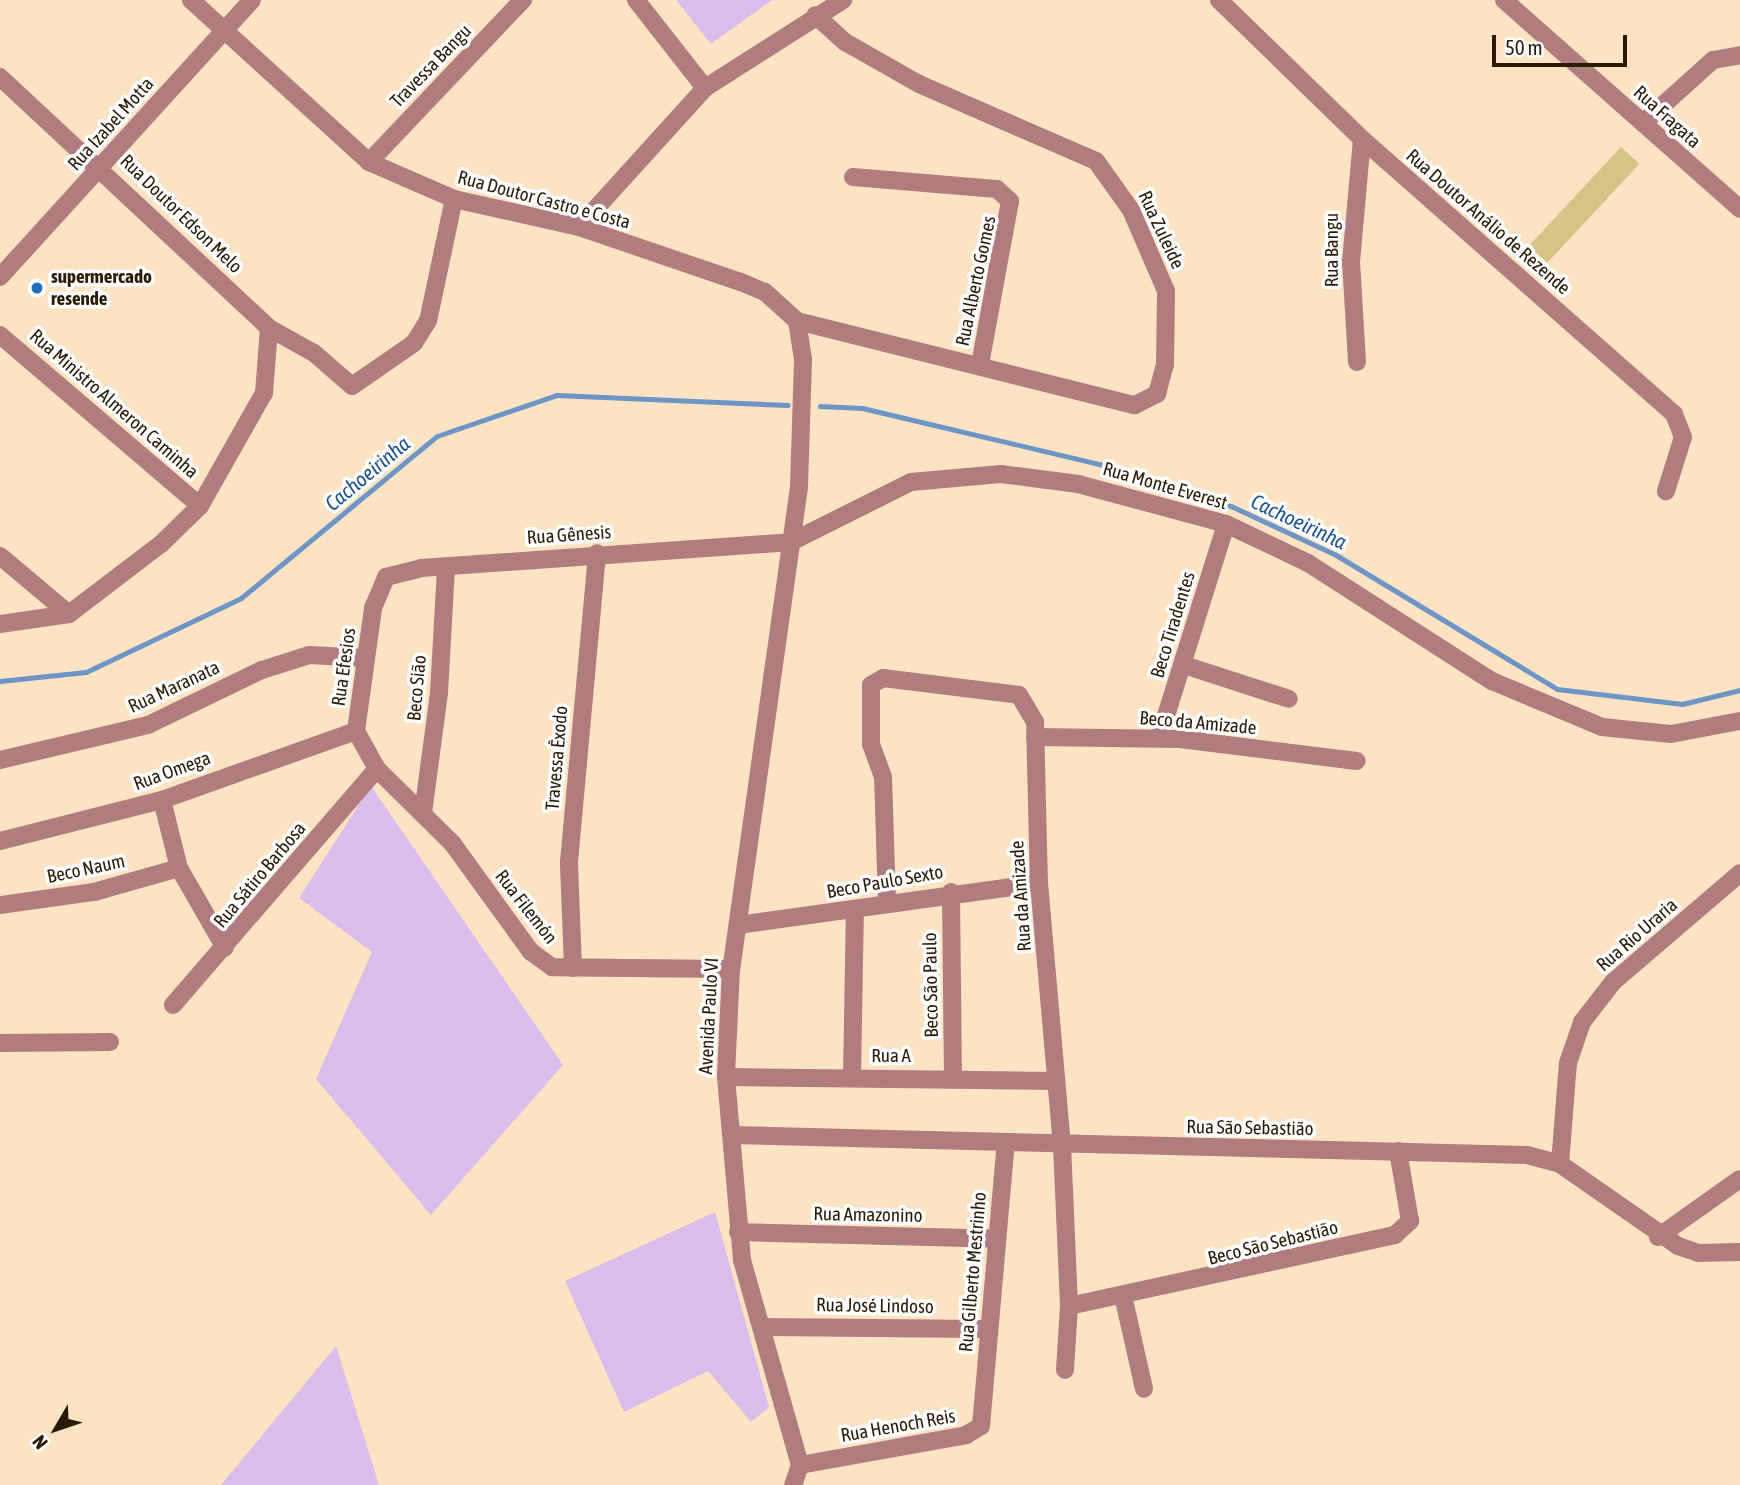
<!DOCTYPE html>
<html>
<head>
<meta charset="utf-8">
<style>
  body { margin:0 }
  #map { position:relative; width:1740px; height:1485px; overflow:hidden; background:#fbe3c3; font-family:"Asap Condensed",sans-serif }
  div>[style] { position:absolute }
  .green>* { inset:0; background:#dbbdeb }
  .stream>* { height:5px; margin:-2.5px; padding:0 2.5px; transform-origin:2.5px; border-radius:2.5px; background:#6e95c6 }
  .building>* { inset:0; background:#d5c485; transform-origin:0 0 }
  .minor>* { height:18px; margin:-9px; padding:0 9px; transform-origin:9px; border-radius:9px; background:#b07c80 }
  .dots>* { width:19px; height:19px; translate:-50% -50%; box-sizing:border-box; border:4px solid #fff; border-radius:50% }
  span { translate:-50% -50%; white-space:nowrap; text-align:center; line-height:1.15; -webkit-text-stroke:7px #fff; paint-order:stroke }
  .street-label { font-size:19px; color:#2a1b05 }
  .poi-label { font-size:19px; color:#2a1b05; font-weight:700 }
  .left { translate:0 -50%; text-align:left }
  .water-label { font-size:21px; color:#1c528f; font-style:italic }
  .north { position:absolute; left:21px; top:1394px; width:70px; height:70px; -webkit-text-stroke:5px #fff; paint-order:stroke; rotate:231deg; font-size:19px; font-weight:700; line-height:28px; text-align:center; color:#2a1b05 }
  .north::after { content:''; display:block; margin:auto; width:24px; height:32px; background:#2a1b05; clip-path:polygon(50% 0,100% 100%,50% 72%,0 100%) }
  .scale { position:absolute; left:1492px; top:35px; width:135px; height:32px; box-sizing:border-box; border:4px solid #2a1b05; border-top:0; padding-left:9px; font-size:21px; line-height:24px; white-space:nowrap; color:#2a1b05; -webkit-text-stroke:5px #fff; paint-order:stroke }
</style>
</head>
<body>
<div id="map">
  <div class="green">
    <div style="clip-path:polygon(676px 0,772px 0,711px 44px)"></div>
    <div style="clip-path:polygon(371px 786px,563px 1065px,431px 1215px,316px 1079px,372px 952px,299px 898px)"></div>
    <div style="clip-path:polygon(715px 1212px,769px 1407px,751px 1422px,708px 1371px,624px 1412px,565px 1281px)"></div>
    <div style="clip-path:polygon(336px 1346px,379px 1485px,221px 1485px)"></div>
  </div>
  <div class="stream">
    <div style="left:820px;top:406px;width:42px;rotate:2.7deg"></div>
    <div style="left:862px;top:408px;width:244px;rotate:13.3deg"></div>
    <div style="left:1099px;top:464px;width:139px;rotate:17.7deg"></div>
    <div style="left:1231px;top:506px;width:116px;rotate:25deg"></div>
    <div style="left:1336px;top:555px;width:258px;rotate:31.2deg"></div>
    <div style="left:1557px;top:689px;width:126px;rotate:6.8deg"></div>
    <div style="left:1682px;top:704px;width:60px;rotate:-13.6deg"></div>
    <div style="left:0;top:681px;width:86px;rotate:-6deg"></div>
    <div style="left:86px;top:672px;width:172px;rotate:-25.5deg"></div>
    <div style="left:241px;top:598px;width:254px;rotate:-39.6deg"></div>
    <div style="left:437px;top:436px;width:127px;rotate:-18.9deg"></div>
    <div style="left:557px;top:395px;width:231px;rotate:2.5deg"></div>
  </div>
  <div class="building">
    <div style="left:1621px;top:147px;width:25px;height:135px;rotate:43deg"></div>
  </div>
  <div class="minor">
    <div style="left:191px;top:0;width:241px;rotate:42.3deg"></div>
    <div style="left:369px;top:162px;width:93px;rotate:23.5deg"></div>
    <div style="left:454px;top:199px;width:128px;rotate:12.6deg"></div>
    <div style="left:579px;top:227px;width:171px;rotate:18.8deg"></div>
    <div style="left:741px;top:282px;width:26px;rotate:23deg"></div>
    <div style="left:765px;top:292px;width:43px;rotate:42.2deg"></div>
    <div style="left:797px;top:321px;width:39px;rotate:81deg"></div>
    <div style="left:803px;top:360px;width:127px;rotate:91.8deg"></div>
    <div style="left:799px;top:487px;width:487px;rotate:98deg"></div>
    <div style="left:731px;top:969px;width:108px;rotate:92.7deg"></div>
    <div style="left:726px;top:1077px;width:184px;rotate:85deg"></div>
    <div style="left:742px;top:1260px;width:213px;rotate:74.2deg"></div>
    <div style="left:800px;top:1465px;width:21px;rotate:109deg"></div>
    <div style="left:636px;top:0;width:112px;rotate:51.9deg"></div>
    <div style="left:1219px;top:0;width:199px;rotate:44.2deg"></div>
    <div style="left:1362px;top:139px;width:416px;rotate:41.4deg"></div>
    <div style="left:1674px;top:414px;width:25px;rotate:69deg"></div>
    <div style="left:1683px;top:437px;width:57px;rotate:107.5deg"></div>
    <div style="left:1504px;top:0;width:315px;rotate:41.5deg"></div>
    <div style="left:0;top:77px;width:368px;rotate:43deg"></div>
    <div style="left:269px;top:328px;width:51px;rotate:29.1deg"></div>
    <div style="left:314px;top:353px;width:50px;rotate:41deg"></div>
    <div style="left:352px;top:386px;width:75px;rotate:-34.7deg"></div>
    <div style="left:414px;top:343px;width:26px;rotate:-58deg"></div>
    <div style="left:428px;top:321px;width:125px;rotate:-78deg"></div>
    <div style="left:1643px;top:123px;width:94px;rotate:-42deg"></div>
    <div style="left:1713px;top:60px;width:27px;rotate:-10deg"></div>
    <div style="left:369px;top:162px;width:224px;rotate:-46.5deg"></div>
    <div style="left:853px;top:177px;width:144px;rotate:4.8deg"></div>
    <div style="left:997px;top:189px;width:18px;rotate:43deg"></div>
    <div style="left:1010px;top:201px;width:167px;rotate:100.4deg"></div>
    <div style="left:579px;top:227px;width:188px;rotate:-47.8deg"></div>
    <div style="left:705px;top:88px;width:164px;rotate:-32.5deg"></div>
    <div style="left:0;top:277px;width:374px;rotate:-47.7deg"></div>
    <div style="left:797px;top:321px;width:348px;rotate:14deg"></div>
    <div style="left:1135px;top:405px;width:25px;rotate:-27deg"></div>
    <div style="left:1157px;top:394px;width:30px;rotate:-75deg"></div>
    <div style="left:1165px;top:365px;width:74px;rotate:-89.2deg"></div>
    <div style="left:1166px;top:291px;width:88px;rotate:-113.4deg"></div>
    <div style="left:1131px;top:210px;width:60px;rotate:-125.5deg"></div>
    <div style="left:1096px;top:161px;width:193px;rotate:-156.5deg"></div>
    <div style="left:919px;top:84px;width:85px;rotate:-150.4deg"></div>
    <div style="left:845px;top:42px;width:40px;rotate:-138deg"></div>
    <div style="left:0;top:335px;width:263px;rotate:40.5deg"></div>
    <div style="left:1357px;top:362px;width:100px;rotate:-93.4deg"></div>
    <div style="left:1351px;top:262px;width:123px;rotate:-84.9deg"></div>
    <div style="left:0;top:556px;width:90px;rotate:40deg"></div>
    <div style="left:0;top:624px;width:70px;rotate:-8.2deg"></div>
    <div style="left:69px;top:614px;width:116px;rotate:-37.3deg"></div>
    <div style="left:161px;top:544px;width:54px;rotate:-44.3deg"></div>
    <div style="left:200px;top:506px;width:130px;rotate:-60.5deg"></div>
    <div style="left:264px;top:393px;width:65px;rotate:-85.6deg"></div>
    <div style="left:1184px;top:665px;width:110px;rotate:17.9deg"></div>
    <div style="left:1035px;top:737px;width:145px;rotate:0.8deg"></div>
    <div style="left:1180px;top:739px;width:178px;rotate:7.1deg"></div>
    <div style="left:1159px;top:738px;width:224px;rotate:-72.6deg"></div>
    <div style="left:0;top:760px;width:152px;rotate:-13.3deg"></div>
    <div style="left:148px;top:725px;width:127px;rotate:-25.8deg"></div>
    <div style="left:262px;top:670px;width:49px;rotate:-17.7deg"></div>
    <div style="left:309px;top:655px;width:57px;rotate:3deg"></div>
    <div style="left:162px;top:800px;width:70px;rotate:76deg"></div>
    <div style="left:179px;top:868px;width:92px;rotate:60.1deg"></div>
    <div style="left:423px;top:813px;width:121px;rotate:-82.4deg"></div>
    <div style="left:439px;top:693px;width:127px;rotate:-86.8deg"></div>
    <div style="left:0;top:841px;width:167px;rotate:-14.2deg"></div>
    <div style="left:162px;top:800px;width:206px;rotate:-19.6deg"></div>
    <div style="left:951px;top:892px;width:185px;rotate:89.4deg"></div>
    <div style="left:887px;top:903px;width:126px;rotate:-91.8deg"></div>
    <div style="left:883px;top:777px;width:35px;rotate:-110deg"></div>
    <div style="left:871px;top:744px;width:59px;rotate:-90deg"></div>
    <div style="left:871px;top:685px;width:14px;rotate:-30deg"></div>
    <div style="left:883px;top:678px;width:137px;rotate:7.1deg"></div>
    <div style="left:1019px;top:695px;width:31px;rotate:59deg"></div>
    <div style="left:1035px;top:722px;width:161px;rotate:88.6deg"></div>
    <div style="left:1039px;top:883px;width:263px;rotate:85deg"></div>
    <div style="left:1062px;top:1145px;width:161px;rotate:87.5deg"></div>
    <div style="left:1069px;top:1306px;width:64px;rotate:93.6deg"></div>
    <div style="left:0;top:905px;width:95px;rotate:-7.9deg"></div>
    <div style="left:94px;top:892px;width:88px;rotate:-15.8deg"></div>
    <div style="left:738px;top:925px;width:304px;rotate:-7.9deg"></div>
    <div style="left:573px;top:968px;width:106px;rotate:-92.2deg"></div>
    <div style="left:569px;top:862px;width:310px;rotate:-84.8deg"></div>
    <div style="left:731px;top:969px;width:179px;rotate:-179.4deg"></div>
    <div style="left:552px;top:967px;width:26px;rotate:-144deg"></div>
    <div style="left:531px;top:952px;width:135px;rotate:-125.9deg"></div>
    <div style="left:452px;top:843px;width:105px;rotate:-135.4deg"></div>
    <div style="left:377px;top:769px;width:43px;rotate:-118.9deg"></div>
    <div style="left:356px;top:731px;width:124px;rotate:-82.1deg"></div>
    <div style="left:373px;top:608px;width:34px;rotate:-67deg"></div>
    <div style="left:386px;top:577px;width:36px;rotate:-14deg"></div>
    <div style="left:421px;top:568px;width:371px;rotate:-4deg"></div>
    <div style="left:791px;top:542px;width:134px;rotate:-26.6deg"></div>
    <div style="left:911px;top:482px;width:90px;rotate:-5.1deg"></div>
    <div style="left:1001px;top:474px;width:78px;rotate:7.4deg"></div>
    <div style="left:1078px;top:484px;width:153px;rotate:15.1deg"></div>
    <div style="left:1226px;top:524px;width:91px;rotate:25.4deg"></div>
    <div style="left:1308px;top:563px;width:219px;rotate:32.7deg"></div>
    <div style="left:1492px;top:681px;width:119px;rotate:22.7deg"></div>
    <div style="left:1602px;top:727px;width:69px;rotate:5.8deg"></div>
    <div style="left:1671px;top:734px;width:70px;rotate:-10.7deg"></div>
    <div style="left:173px;top:1005px;width:312px;rotate:-49.2deg"></div>
    <div style="left:0;top:1043px;width:110px;rotate:-0.5deg"></div>
    <div style="left:726px;top:1077px;width:329px;rotate:0.7deg"></div>
    <div style="left:852px;top:1077px;width:167px;rotate:-89deg"></div>
    <div style="left:731px;top:1135px;width:796px;rotate:1.44deg"></div>
    <div style="left:1527px;top:1155px;width:34px;rotate:15deg"></div>
    <div style="left:1560px;top:1164px;width:144px;rotate:34.8deg"></div>
    <div style="left:1678px;top:1246px;width:21px;rotate:19deg"></div>
    <div style="left:1698px;top:1253px;width:42px;rotate:-1.4deg"></div>
    <div style="left:1560px;top:1164px;width:101px;rotate:-85.5deg"></div>
    <div style="left:1568px;top:1063px;width:43px;rotate:-71.1deg"></div>
    <div style="left:1582px;top:1022px;width:51px;rotate:-52.2deg"></div>
    <div style="left:1613px;top:982px;width:167px;rotate:-40.6deg"></div>
    <div style="left:738px;top:1232px;width:259px;rotate:1.5deg"></div>
    <div style="left:1658px;top:1237px;width:100px;rotate:-35.3deg"></div>
    <div style="left:1124px;top:1300px;width:91px;rotate:77.3deg"></div>
    <div style="left:1069px;top:1306px;width:334px;rotate:-12.3deg"></div>
    <div style="left:1395px;top:1235px;width:21px;rotate:-43deg"></div>
    <div style="left:1410px;top:1221px;width:71px;rotate:-99.7deg"></div>
    <div style="left:763px;top:1327px;width:223px;rotate:0.5deg"></div>
    <div style="left:800px;top:1465px;width:169px;rotate:-10.2deg"></div>
    <div style="left:966px;top:1435px;width:17px;rotate:-31deg"></div>
    <div style="left:981px;top:1426px;width:285px;rotate:-85deg"></div>
  </div>
  <div class="dots">
    <div style="left:37px;top:288px;background:#246cbd"></div>
  </div>
  <div class="street-label">
    <span style="left:431px;top:66px;rotate:-46deg">Travessa Bangu</span>
    <span style="left:1667px;top:117px;rotate:42deg">Rua Fragata</span>
    <span style="left:111px;top:124px;rotate:-48deg">Rua Izabel Motta</span>
    <span style="left:544px;top:200px;rotate:15deg">Rua Doutor Castro e Costa</span>
    <span style="left:181px;top:214px;rotate:44deg">Rua Doutor Edson Melo</span>
    <span style="left:1488px;top:222px;rotate:41deg">Rua Doutor Análio de Rezende</span>
    <span style="left:1161px;top:230px;rotate:65deg">Rua Zuleide</span>
    <span style="left:1332px;top:250px;rotate:-90deg">Rua Bangu</span>
    <span style="left:976px;top:281px;rotate:-78deg">Rua Alberto Gomes</span>
    <span style="left:114px;top:404px;rotate:41deg">Rua Ministro Almeron Caminha</span>
    <span style="left:1165px;top:486px;rotate:16deg">Rua Monte Everest</span>
    <span style="left:569px;top:535px;rotate:-4deg">Rua Gênesis</span>
    <span style="left:1173px;top:625px;rotate:-73deg">Beco Tiradentes</span>
    <span style="left:344px;top:667px;rotate:-82deg">Rua Efesios</span>
    <span style="left:174px;top:687px;rotate:-25deg">Rua Maranata</span>
    <span style="left:417px;top:688px;rotate:-85deg">Beco Sião</span>
    <span style="left:1198px;top:723px;rotate:5deg">Beco da Amizade</span>
    <span style="left:557px;top:758px;rotate:-85deg">Travessa Êxodo</span>
    <span style="left:172px;top:771px;rotate:-20deg">Rua Omega</span>
    <span style="left:86px;top:869px;rotate:-12deg">Beco Naum</span>
    <span style="left:260px;top:875px;rotate:-50deg">Rua Sátiro Barbosa</span>
    <span style="left:885px;top:882px;rotate:-10deg">Beco Paulo Sexto</span>
    <span style="left:1021px;top:896px;rotate:-94deg">Rua da Amizade</span>
    <span style="left:526px;top:907px;rotate:52deg">Rua Filemón</span>
    <span style="left:1637px;top:935px;rotate:-41deg">Rua Rio Uraria</span>
    <span style="left:931px;top:985px;rotate:-91deg">Beco São Paulo</span>
    <span style="left:709px;top:1016px;rotate:-87deg">Avenida Paulo VI</span>
    <span style="left:891px;top:1056px">Rua A</span>
    <span style="left:1250px;top:1128px;rotate:1deg">Rua São Sebastião</span>
    <span style="left:868px;top:1215px;rotate:1deg">Rua Amazonino</span>
    <span style="left:1273px;top:1243px;rotate:-14deg">Beco São Sebastião</span>
    <span style="left:973px;top:1272px;rotate:-85deg">Rua Gilberto Mestrinho</span>
    <span style="left:875px;top:1306px;rotate:1deg">Rua José Lindoso</span>
    <span style="left:898px;top:1426px;rotate:-10deg">Rua Henoch Reis</span>
  </div>
  <div class="poi-label">
    <span class="left" style="left:51px;top:288px">supermercado<br>resende</span>
  </div>
  <div class="water-label">
    <span style="left:367px;top:473px;rotate:-40deg">Cachoeirinha</span>
    <span style="left:1299px;top:521px;rotate:25deg">Cachoeirinha</span>
  </div>
  <div class="north">N</div>
  <div class="scale">50 m</div>
</div>
</body>
</html>
